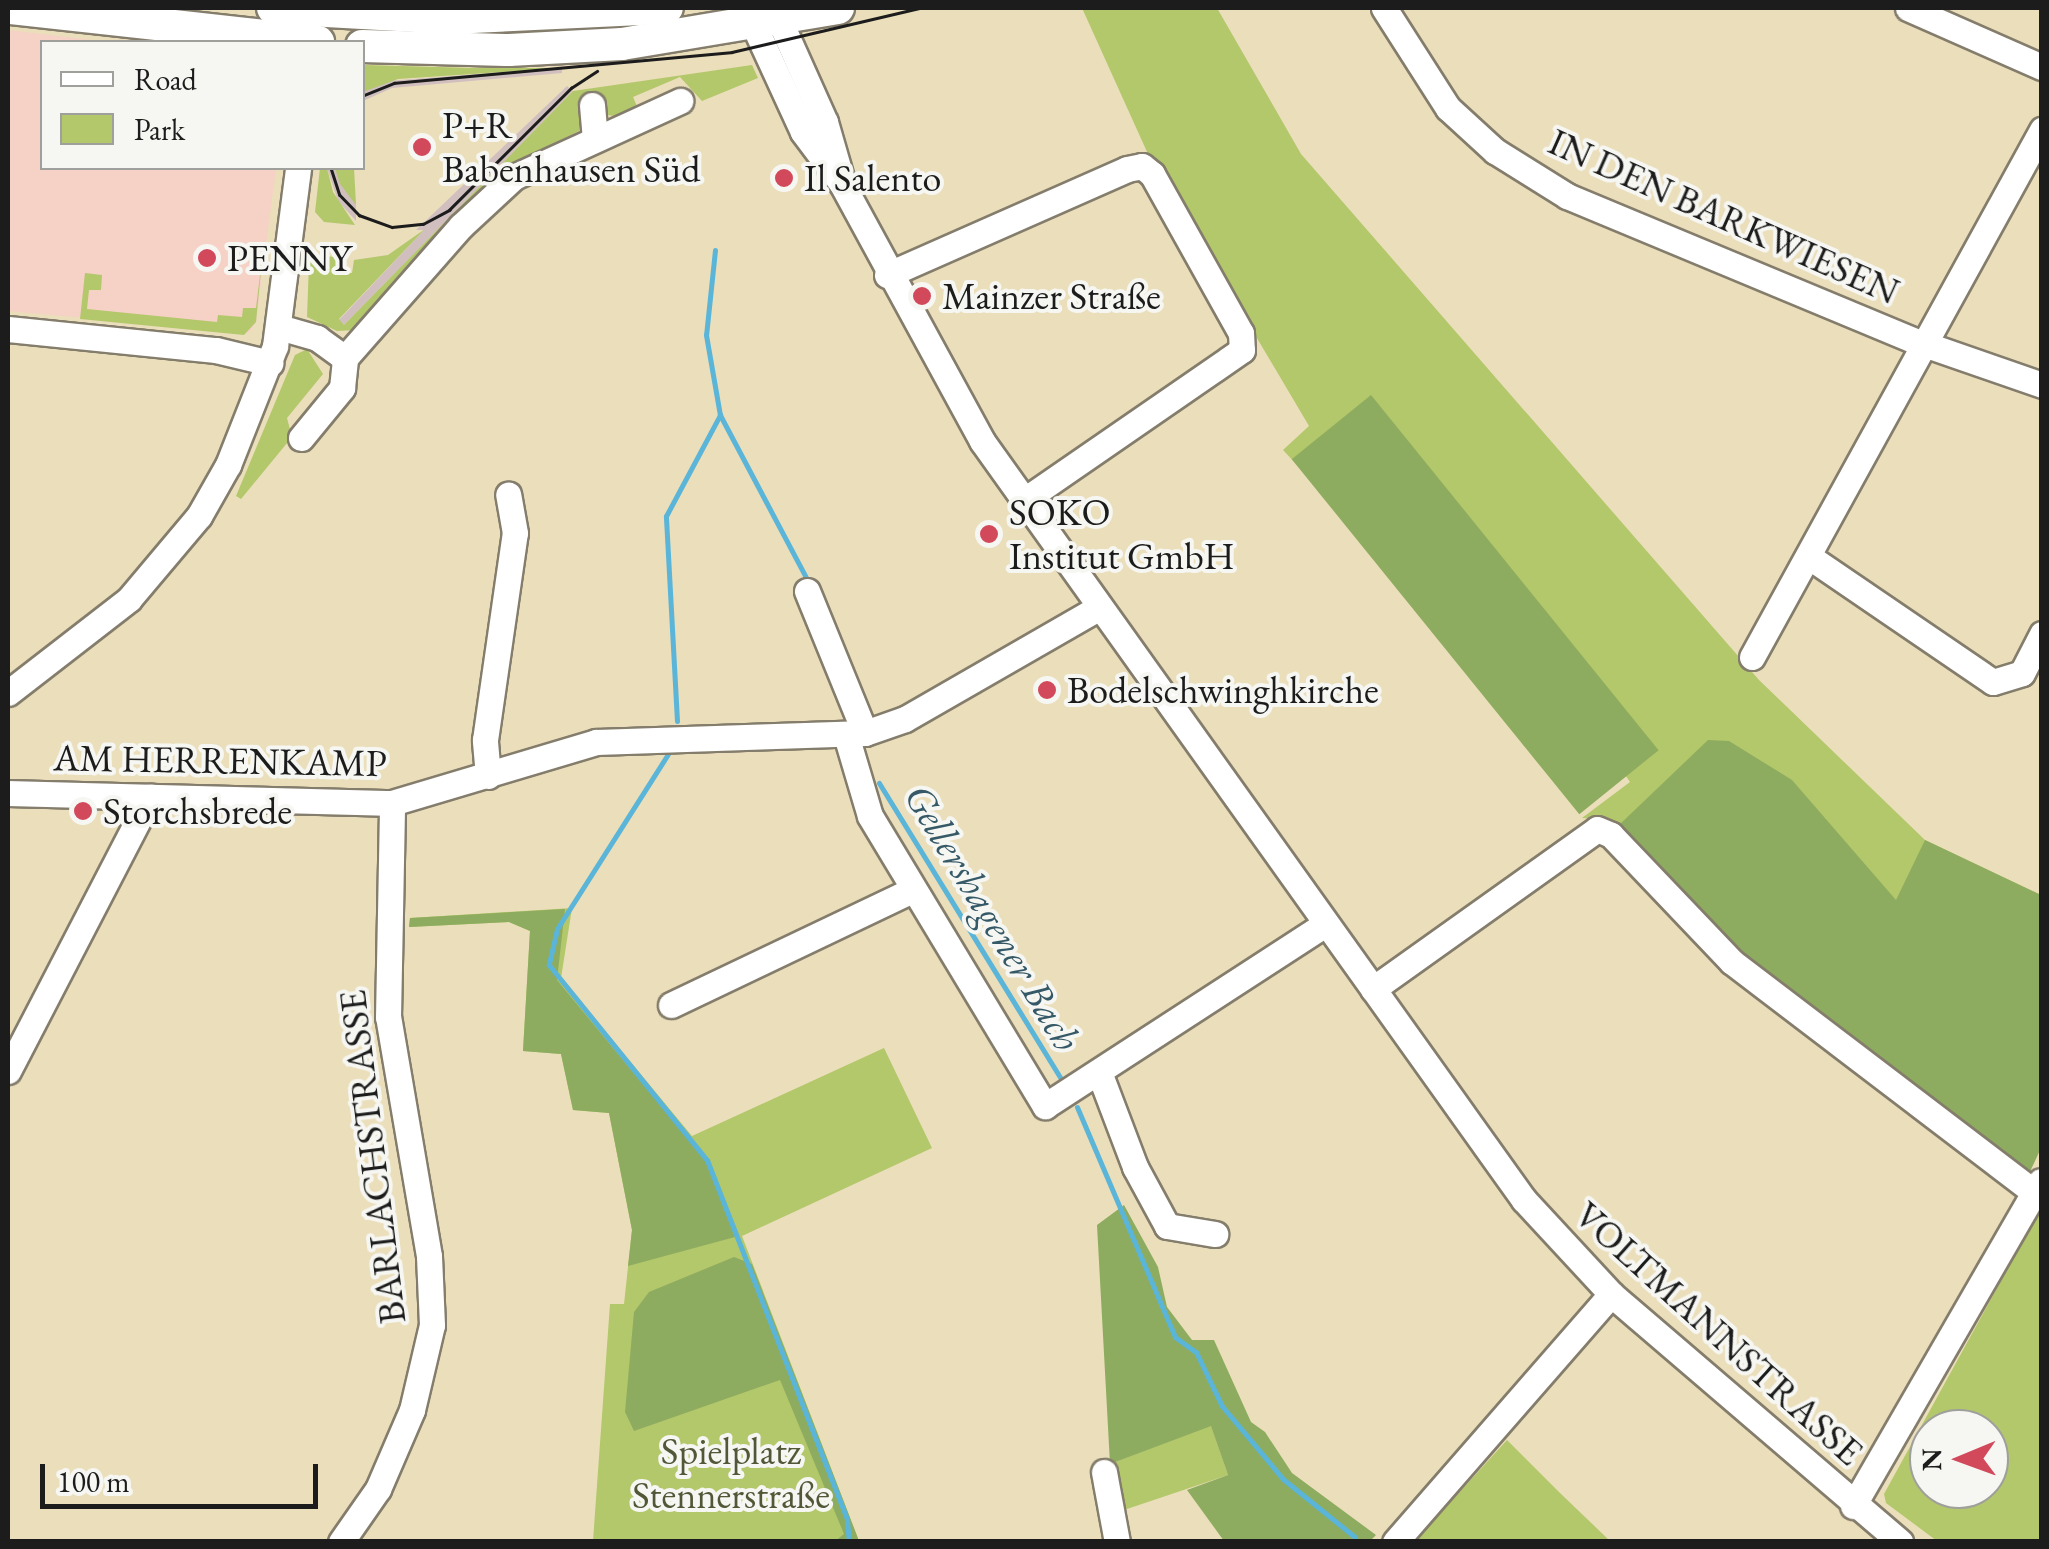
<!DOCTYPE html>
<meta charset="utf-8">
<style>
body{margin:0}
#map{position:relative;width:2049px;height:1549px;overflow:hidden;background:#ebdebb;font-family:"EB Garamond",serif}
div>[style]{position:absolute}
.built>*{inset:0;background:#f6d1c5}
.industrial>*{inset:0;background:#d1bfbf}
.green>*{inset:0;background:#b3c76b}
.forest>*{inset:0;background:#8eac5f;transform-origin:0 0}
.stream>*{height:5px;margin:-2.5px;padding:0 2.5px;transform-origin:2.5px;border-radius:2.5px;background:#5ab5d8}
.roads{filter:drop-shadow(2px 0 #847d6c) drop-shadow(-2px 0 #847d6c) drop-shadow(0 2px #847d6c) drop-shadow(0 -2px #847d6c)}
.minor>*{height:25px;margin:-12.5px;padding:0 12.5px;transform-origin:12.5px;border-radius:12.5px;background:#fff}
.major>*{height:32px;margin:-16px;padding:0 16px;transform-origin:16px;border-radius:16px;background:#fff}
.tram>*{height:2.5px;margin:-1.25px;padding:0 1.25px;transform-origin:1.25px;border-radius:1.25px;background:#1c1c1c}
.dots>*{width:28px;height:28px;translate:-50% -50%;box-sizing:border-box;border:5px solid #f6f6f2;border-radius:50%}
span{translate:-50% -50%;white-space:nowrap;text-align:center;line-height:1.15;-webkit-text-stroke:8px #f6f6f2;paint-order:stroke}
.poi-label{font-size:38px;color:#1c1c1c}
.left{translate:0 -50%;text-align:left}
.street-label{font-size:38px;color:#1c1c1c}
.park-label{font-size:38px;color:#515838}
.water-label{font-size:40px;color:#355967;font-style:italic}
.frame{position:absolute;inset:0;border:10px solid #1c1c1c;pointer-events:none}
.legend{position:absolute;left:40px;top:40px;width:325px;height:130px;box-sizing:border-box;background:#f6f6f2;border:2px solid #9f9f9c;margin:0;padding:12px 18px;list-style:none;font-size:30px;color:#1c1c1c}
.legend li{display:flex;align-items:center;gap:20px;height:50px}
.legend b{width:50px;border:2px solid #9f9f9c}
.north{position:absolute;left:1909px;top:1409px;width:100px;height:100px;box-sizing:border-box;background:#f6f6f2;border:2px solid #9f9f9c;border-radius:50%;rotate:269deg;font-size:28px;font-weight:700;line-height:40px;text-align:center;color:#1c1c1c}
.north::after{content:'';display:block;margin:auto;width:35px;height:45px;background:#d1495b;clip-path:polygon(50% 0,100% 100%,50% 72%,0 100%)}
.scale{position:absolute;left:40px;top:1464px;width:278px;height:45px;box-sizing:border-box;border:5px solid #1c1c1c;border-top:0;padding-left:12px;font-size:30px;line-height:35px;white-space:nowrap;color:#1c1c1c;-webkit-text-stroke:8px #f6f6f2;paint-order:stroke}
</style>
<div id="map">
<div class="built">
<i style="clip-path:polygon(8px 30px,108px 42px,42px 42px,42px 168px,276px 168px,256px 322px,249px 333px,8px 311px)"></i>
</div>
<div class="industrial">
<i style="clip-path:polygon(562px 68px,562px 73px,392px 88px,363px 101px,363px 92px,387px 81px)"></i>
<i style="clip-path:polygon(567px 86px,573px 91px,344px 325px,339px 320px,424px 230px,416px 230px)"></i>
<i style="clip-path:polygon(327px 168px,335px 168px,356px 205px,356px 221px,338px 201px)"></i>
</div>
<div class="green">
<i style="clip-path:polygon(1082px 8px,1217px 8px,1301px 154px,1759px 680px,1925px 840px,2041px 895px,2041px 1148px,1601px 819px,1582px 818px,1630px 782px,1371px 396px,1298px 466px,1283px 450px,1309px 426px,1148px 154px)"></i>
<i style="clip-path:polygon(365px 65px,474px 68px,562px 68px,398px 79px,363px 92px)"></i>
<i style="clip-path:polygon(752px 65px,758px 78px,702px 101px,680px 77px,633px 97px,639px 111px,622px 117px,607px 115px,597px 96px,582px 97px,585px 128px,513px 164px,356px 330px,337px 331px,307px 317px,309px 263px,321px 255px,340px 258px,339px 271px,352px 273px,354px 260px,388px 255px,425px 229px,339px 319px,344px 325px,573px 91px)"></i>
<i style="clip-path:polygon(320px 168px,327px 168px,333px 192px,355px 225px,324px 222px,315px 212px)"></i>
<i style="clip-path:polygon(335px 168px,354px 168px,356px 205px,340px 184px)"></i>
<i style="clip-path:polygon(262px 261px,256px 322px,244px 335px,80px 319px,85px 273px,102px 275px,101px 290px,89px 290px,87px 309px,217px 322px,218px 315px,242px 317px,243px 308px,256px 308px,261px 267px,248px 262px)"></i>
<i style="clip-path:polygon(307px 349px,323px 374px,287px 418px,292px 437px,241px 499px,236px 496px,295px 355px)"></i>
<i style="clip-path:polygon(572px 908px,561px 978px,692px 1136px,884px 1048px,932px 1148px,742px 1236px,859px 1541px,593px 1541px,610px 1304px,624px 1304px,632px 1230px,609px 1113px,573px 1110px,561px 1054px,523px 1051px,530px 931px,509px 922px,409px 927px,410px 918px)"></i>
<i style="clip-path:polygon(evenodd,2041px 1208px,2041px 1541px,1937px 1541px,1886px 1503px,1884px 1494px,2041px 1208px,1929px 1429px,1989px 1429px,1989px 1489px,1929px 1489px,1929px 1429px)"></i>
<i style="clip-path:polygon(1211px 1425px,1228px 1475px,1121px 1511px,1115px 1462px)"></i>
<i style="clip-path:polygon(1507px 1440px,1560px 1493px,1609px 1540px,1415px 1541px)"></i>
</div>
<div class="forest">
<i style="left:1371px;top:395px;width:457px;height:102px;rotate:51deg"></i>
<i style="clip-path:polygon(1708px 740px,1729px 741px,1792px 780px,1896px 900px,1925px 840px,2041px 895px,2041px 1148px,2028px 1176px,1733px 949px,1617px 827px)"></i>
<i style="clip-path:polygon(565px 909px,557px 980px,706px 1161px,735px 1237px,628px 1266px,632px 1230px,609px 1113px,573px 1110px,561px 1054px,523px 1051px,530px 931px,509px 922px,409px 927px,410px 918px)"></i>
<i style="clip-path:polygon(1124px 1205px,1158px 1267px,1167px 1307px,1192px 1340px,1214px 1340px,1251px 1422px,1265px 1432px,1292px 1473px,1376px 1535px,1370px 1541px,1224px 1541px,1187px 1490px,1228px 1475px,1211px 1426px,1110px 1464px,1097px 1225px)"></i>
<i style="clip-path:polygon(734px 1257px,752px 1264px,859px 1541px,835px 1541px,844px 1534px,780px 1380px,634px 1431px,625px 1412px,634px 1312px,649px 1292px)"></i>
</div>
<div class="stream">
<i style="left:715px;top:250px;width:85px;rotate:96deg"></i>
<i style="left:706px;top:335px;width:81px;rotate:80.1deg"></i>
<i style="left:720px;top:415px;width:190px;rotate:62.1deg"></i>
<i style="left:677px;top:721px;width:205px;rotate:-93.1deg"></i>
<i style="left:666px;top:516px;width:115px;rotate:-61.9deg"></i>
<i style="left:668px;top:754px;width:207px;rotate:122.4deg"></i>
<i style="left:557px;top:929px;width:37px;rotate:103deg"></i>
<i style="left:549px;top:965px;width:251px;rotate:51deg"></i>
<i style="left:707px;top:1160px;width:386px;rotate:68.7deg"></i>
<i style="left:847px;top:1520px;width:22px;rotate:85deg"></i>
<i style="left:879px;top:783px;width:347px;rotate:58.4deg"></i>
<i style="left:1077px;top:1107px;width:250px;rotate:66.9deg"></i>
<i style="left:1175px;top:1337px;width:26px;rotate:36deg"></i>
<i style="left:1196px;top:1352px;width:60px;rotate:64.3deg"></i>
<i style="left:1222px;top:1406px;width:95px;rotate:50.1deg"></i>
<i style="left:1283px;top:1479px;width:92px;rotate:38.9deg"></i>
</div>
<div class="roads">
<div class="minor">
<i style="left:746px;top:8px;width:136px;rotate:65.3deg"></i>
<i style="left:803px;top:132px;width:65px;rotate:53.1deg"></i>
<i style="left:842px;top:184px;width:293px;rotate:61.4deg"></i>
<i style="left:982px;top:441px;width:933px;rotate:54.47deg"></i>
<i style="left:1524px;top:1200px;width:128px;rotate:47.2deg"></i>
<i style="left:1611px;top:1294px;width:381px;rotate:40.6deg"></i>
<i style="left:774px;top:8px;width:125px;rotate:65.9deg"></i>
<i style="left:825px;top:122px;width:54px;rotate:73.9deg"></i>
<i style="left:1384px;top:8px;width:119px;rotate:57.4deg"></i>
<i style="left:1448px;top:108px;width:64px;rotate:42.5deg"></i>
<i style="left:1495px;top:151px;width:85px;rotate:32deg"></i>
<i style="left:1567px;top:196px;width:383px;rotate:22.6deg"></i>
<i style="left:1921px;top:343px;width:128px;rotate:19.1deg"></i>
<i style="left:1908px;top:8px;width:146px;rotate:23.8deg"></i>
<i style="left:592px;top:105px;width:32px;rotate:85deg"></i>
<i style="left:887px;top:275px;width:262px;rotate:-23.8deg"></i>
<i style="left:1127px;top:169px;width:15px;rotate:-11deg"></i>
<i style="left:1142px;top:166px;width:13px;rotate:39deg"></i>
<i style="left:1152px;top:174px;width:182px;rotate:60.8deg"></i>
<i style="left:1241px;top:333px;width:17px;rotate:87deg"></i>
<i style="left:1242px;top:350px;width:266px;rotate:145.4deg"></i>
<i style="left:279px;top:327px;width:40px;rotate:16deg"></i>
<i style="left:317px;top:338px;width:34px;rotate:36deg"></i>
<i style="left:345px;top:358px;width:176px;rotate:-48.7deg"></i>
<i style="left:461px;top:226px;width:72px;rotate:-42.8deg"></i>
<i style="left:514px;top:177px;width:183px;rotate:-24.6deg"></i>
<i style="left:8px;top:329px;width:209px;rotate:5.8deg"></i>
<i style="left:216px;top:350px;width:56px;rotate:13.5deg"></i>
<i style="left:301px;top:438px;width:65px;rotate:-50.6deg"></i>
<i style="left:342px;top:388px;width:30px;rotate:-84deg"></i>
<i style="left:1811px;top:558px;width:220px;rotate:34.3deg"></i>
<i style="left:1993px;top:682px;width:30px;rotate:-17deg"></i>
<i style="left:2022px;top:673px;width:44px;rotate:-62.9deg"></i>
<i style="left:807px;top:591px;width:153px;rotate:67.8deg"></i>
<i style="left:1752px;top:657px;width:602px;rotate:-61.18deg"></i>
<i style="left:8px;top:693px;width:153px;rotate:-37.8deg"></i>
<i style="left:129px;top:599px;width:109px;rotate:-49.9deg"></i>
<i style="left:199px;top:516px;width:59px;rotate:-60.4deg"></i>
<i style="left:228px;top:465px;width:128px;rotate:-68.4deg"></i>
<i style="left:275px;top:346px;width:179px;rotate:-82.6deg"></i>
<i style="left:846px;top:735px;width:84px;rotate:73.5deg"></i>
<i style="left:870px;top:816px;width:339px;rotate:58.9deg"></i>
<i style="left:1045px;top:1106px;width:334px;rotate:-33deg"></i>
<i style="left:488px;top:776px;width:36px;rotate:-95deg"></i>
<i style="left:485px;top:740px;width:209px;rotate:-81.8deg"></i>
<i style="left:515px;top:533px;width:39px;rotate:-100deg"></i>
<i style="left:8px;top:793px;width:384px;rotate:1.5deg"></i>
<i style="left:392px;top:803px;width:213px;rotate:-16.6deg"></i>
<i style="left:596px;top:742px;width:269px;rotate:-1.9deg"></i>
<i style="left:865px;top:733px;width:42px;rotate:-19.3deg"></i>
<i style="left:905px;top:719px;width:223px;rotate:-29.9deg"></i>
<i style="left:1373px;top:989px;width:275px;rotate:-35.5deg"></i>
<i style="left:1597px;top:829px;width:15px;rotate:23deg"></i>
<i style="left:1611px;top:835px;width:175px;rotate:46.4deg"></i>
<i style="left:1732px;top:962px;width:381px;rotate:37.3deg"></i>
<i style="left:671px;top:1005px;width:267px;rotate:-25.5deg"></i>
<i style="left:8px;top:1071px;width:309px;rotate:-62.6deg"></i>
<i style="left:1099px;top:1072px;width:102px;rotate:69.2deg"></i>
<i style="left:1135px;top:1167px;width:67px;rotate:61.5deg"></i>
<i style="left:1167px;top:1226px;width:49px;rotate:9.5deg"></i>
<i style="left:1104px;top:1472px;width:71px;rotate:79.5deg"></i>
<i style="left:1853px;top:1506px;width:375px;rotate:-60deg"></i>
<i style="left:341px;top:1542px;width:65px;rotate:-55.1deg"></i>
<i style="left:378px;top:1489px;width:86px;rotate:-66.7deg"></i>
<i style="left:412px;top:1410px;width:87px;rotate:-76.8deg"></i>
<i style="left:432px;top:1325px;width:69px;rotate:-92.5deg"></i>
<i style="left:429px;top:1256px;width:242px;rotate:-99.7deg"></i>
<i style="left:388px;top:1017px;width:214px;rotate:-88.9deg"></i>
<i style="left:1395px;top:1542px;width:329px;rotate:-48.9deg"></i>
</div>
<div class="major">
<i style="left:11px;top:8px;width:309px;rotate:6.3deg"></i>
<i style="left:273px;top:8px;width:179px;rotate:3.2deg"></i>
<i style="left:452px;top:18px;width:215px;rotate:-2.7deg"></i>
<i style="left:362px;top:46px;width:147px;rotate:1.6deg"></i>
<i style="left:509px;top:50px;width:113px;rotate:-3deg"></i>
<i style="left:622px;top:44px;width:219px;rotate:-9.5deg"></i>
</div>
</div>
<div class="tram">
<i style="left:362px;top:96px;width:35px;rotate:-22deg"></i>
<i style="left:394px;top:83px;width:339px;rotate:-5.2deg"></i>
<i style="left:732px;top:52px;width:193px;rotate:-13.2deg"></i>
<i style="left:331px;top:168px;width:28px;rotate:72deg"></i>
<i style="left:340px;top:195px;width:28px;rotate:46deg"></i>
<i style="left:359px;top:215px;width:35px;rotate:20deg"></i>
<i style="left:392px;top:227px;width:31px;rotate:-6deg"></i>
<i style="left:423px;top:224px;width:30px;rotate:-28deg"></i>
<i style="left:449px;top:210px;width:173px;rotate:-45deg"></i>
<i style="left:571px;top:88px;width:31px;rotate:-33deg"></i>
</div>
<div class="dots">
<i style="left:422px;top:147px;background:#d1495b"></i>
<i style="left:784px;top:178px;background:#d1495b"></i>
<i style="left:207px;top:258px;background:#d1495b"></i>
<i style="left:922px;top:296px;background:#d1495b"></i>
<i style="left:989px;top:534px;background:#d1495b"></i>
<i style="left:1047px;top:690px;background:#d1495b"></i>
<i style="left:83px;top:811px;background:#d1495b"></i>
</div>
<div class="poi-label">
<span class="left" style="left:442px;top:147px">P+R<br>Babenhausen Süd</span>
<span class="left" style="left:804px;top:178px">Il Salento</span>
<span class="left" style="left:227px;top:258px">PENNY</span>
<span class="left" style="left:942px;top:296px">Mainzer Straße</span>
<span class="left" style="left:1009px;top:534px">SOKO<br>Institut GmbH</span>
<span class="left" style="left:1067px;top:690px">Bodelschwinghkirche</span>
<span class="left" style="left:103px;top:811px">Storchsbrede</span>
</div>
<div class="street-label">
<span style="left:1724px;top:216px;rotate:24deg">IN DEN BARKWIESEN</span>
<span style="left:220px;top:760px;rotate:1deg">AM HERRENKAMP</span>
<span style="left:372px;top:1157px;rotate:-97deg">BARLACHSTRASSE</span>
<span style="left:1719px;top:1333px;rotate:42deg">VOLTMANNSTRASSE</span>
</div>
<div class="park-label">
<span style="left:731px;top:1473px">Spielplatz<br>Stennerstraße</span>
</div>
<div class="water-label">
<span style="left:993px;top:917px;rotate:59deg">Gellershagener Bach</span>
</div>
<div class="frame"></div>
<ul class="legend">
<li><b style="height:12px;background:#fff"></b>Road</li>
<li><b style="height:28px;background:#b3c76b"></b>Park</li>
</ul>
<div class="north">N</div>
<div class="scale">100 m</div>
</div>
